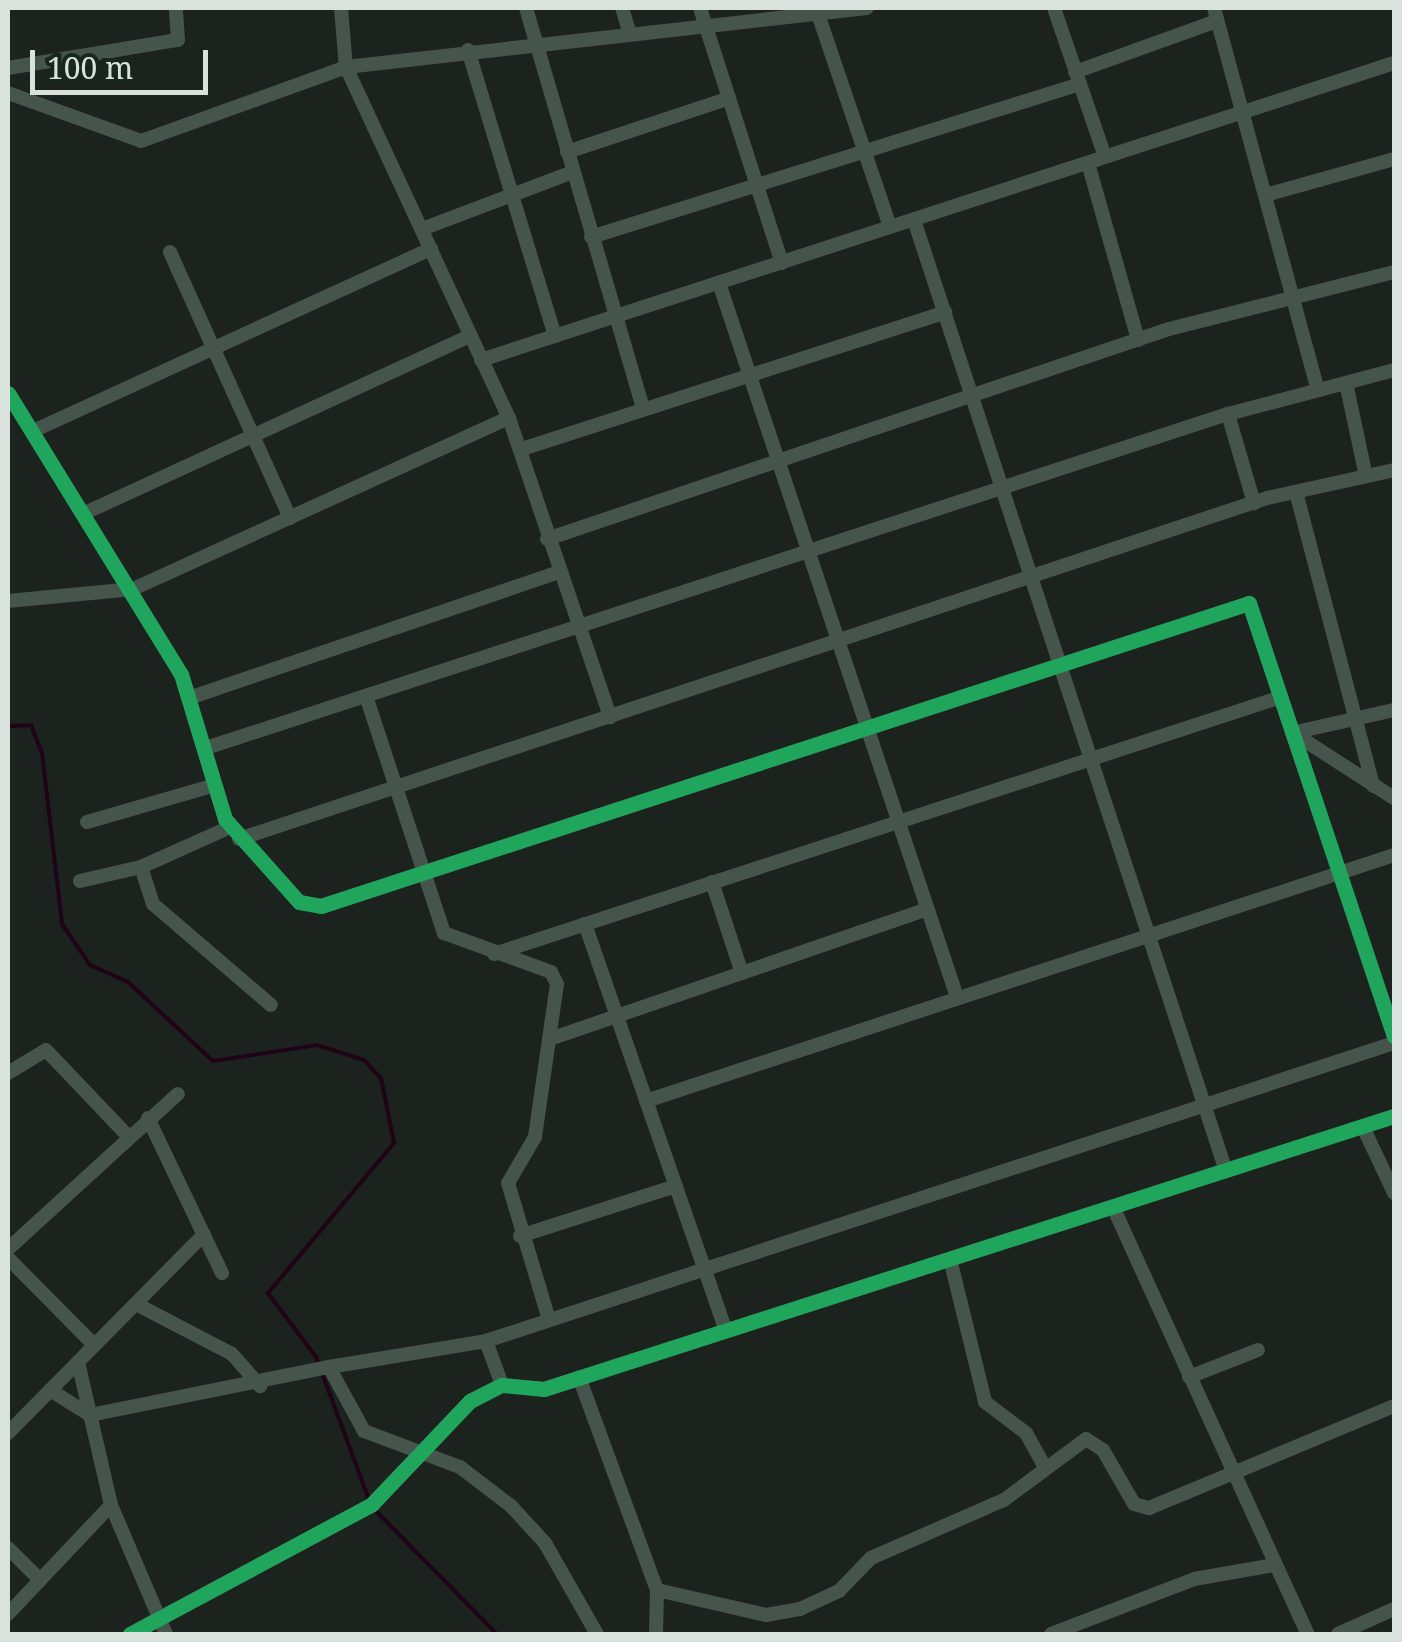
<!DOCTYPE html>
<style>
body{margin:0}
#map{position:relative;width:1402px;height:1642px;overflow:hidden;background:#1c221e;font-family:"Noto Serif",serif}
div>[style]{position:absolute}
.stream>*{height:4px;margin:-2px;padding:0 2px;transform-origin:2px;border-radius:2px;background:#1f0316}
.minor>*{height:14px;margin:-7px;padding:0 7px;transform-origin:7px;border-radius:7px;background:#46554c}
.cycleway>*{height:15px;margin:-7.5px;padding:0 7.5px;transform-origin:7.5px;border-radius:7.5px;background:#20a55d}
span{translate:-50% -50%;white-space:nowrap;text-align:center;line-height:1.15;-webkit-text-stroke:10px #18261d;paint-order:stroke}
.frame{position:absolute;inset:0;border:10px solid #d9e2dc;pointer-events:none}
.scale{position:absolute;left:30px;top:50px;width:178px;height:45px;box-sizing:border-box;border:5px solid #d9e2dc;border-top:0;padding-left:12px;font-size:30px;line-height:35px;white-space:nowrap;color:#d9e2dc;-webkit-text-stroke:8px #18261d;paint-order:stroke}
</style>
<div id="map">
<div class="stream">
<i style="left:8px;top:726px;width:23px;rotate:-2deg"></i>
<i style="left:31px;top:725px;width:30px;rotate:69deg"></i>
<i style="left:42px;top:753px;width:172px;rotate:83.3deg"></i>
<i style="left:62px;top:924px;width:50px;rotate:55.7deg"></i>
<i style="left:90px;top:965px;width:42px;rotate:24.1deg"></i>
<i style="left:128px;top:982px;width:116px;rotate:42.9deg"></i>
<i style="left:213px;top:1061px;width:105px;rotate:-8.7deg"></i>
<i style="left:317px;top:1045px;width:49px;rotate:17.7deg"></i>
<i style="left:364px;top:1060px;width:25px;rotate:47deg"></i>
<i style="left:381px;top:1078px;width:66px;rotate:78.7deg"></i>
<i style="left:394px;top:1143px;width:196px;rotate:130deg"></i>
<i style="left:268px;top:1293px;width:80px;rotate:53.1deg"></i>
<i style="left:316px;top:1357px;width:155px;rotate:69.6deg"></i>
<i style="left:375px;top:1510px;width:174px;rotate:45.5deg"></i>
</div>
<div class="minor">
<i style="left:341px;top:8px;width:59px;rotate:85.2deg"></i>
<i style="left:346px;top:67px;width:387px;rotate:65.1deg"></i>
<i style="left:509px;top:418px;width:316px;rotate:71.3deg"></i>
<i style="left:526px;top:8px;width:417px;rotate:73.7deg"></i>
<i style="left:622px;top:8px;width:24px;rotate:73deg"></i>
<i style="left:700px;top:8px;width:268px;rotate:72.2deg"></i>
<i style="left:816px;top:8px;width:231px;rotate:71.3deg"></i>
<i style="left:1054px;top:8px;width:157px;rotate:71.1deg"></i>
<i style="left:1214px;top:8px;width:396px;rotate:74.8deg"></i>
<i style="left:468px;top:50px;width:299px;rotate:73.1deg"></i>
<i style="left:8px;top:68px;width:172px;rotate:-9.4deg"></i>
<i style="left:178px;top:40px;width:32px;rotate:-94deg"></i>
<i style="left:1075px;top:72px;width:151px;rotate:-19.8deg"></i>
<i style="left:8px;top:93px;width:141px;rotate:19.8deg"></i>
<i style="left:141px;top:141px;width:218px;rotate:-19.8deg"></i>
<i style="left:346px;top:67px;width:524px;rotate:-6.46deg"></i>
<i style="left:567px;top:152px;width:171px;rotate:-18.4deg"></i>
<i style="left:1088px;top:163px;width:184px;rotate:74.2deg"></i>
<i style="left:1269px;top:194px;width:130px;rotate:-15.6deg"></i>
<i style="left:914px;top:220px;width:1001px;rotate:71.84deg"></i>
<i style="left:422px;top:229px;width:161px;rotate:-20.7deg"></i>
<i style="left:591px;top:237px;width:512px;rotate:-17.37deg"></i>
<i style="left:170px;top:252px;width:292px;rotate:65.7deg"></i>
<i style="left:719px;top:283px;width:749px;rotate:71.57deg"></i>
<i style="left:481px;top:360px;width:960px;rotate:-18.02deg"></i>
<i style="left:1346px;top:383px;width:95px;rotate:77.9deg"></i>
<i style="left:8px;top:393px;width:330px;rotate:58.4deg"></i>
<i style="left:181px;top:674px;width:152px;rotate:73.1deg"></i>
<i style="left:225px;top:819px;width:111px;rotate:48.3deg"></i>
<i style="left:299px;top:902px;width:22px;rotate:10deg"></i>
<i style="left:321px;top:906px;width:976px;rotate:-18.08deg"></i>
<i style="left:1249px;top:603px;width:457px;rotate:71.5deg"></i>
<i style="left:1228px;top:414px;width:93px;rotate:73.7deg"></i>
<i style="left:33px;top:431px;width:438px;rotate:-24.6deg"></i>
<i style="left:522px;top:449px;width:445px;rotate:-17.9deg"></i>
<i style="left:1296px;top:492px;width:304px;rotate:75.3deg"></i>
<i style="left:87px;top:512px;width:422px;rotate:-24.7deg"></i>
<i style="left:547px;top:539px;width:656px;rotate:-18.66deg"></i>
<i style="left:1169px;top:329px;width:232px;rotate:-14.2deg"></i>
<i style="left:8px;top:601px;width:126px;rotate:-5.5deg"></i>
<i style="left:133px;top:589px;width:413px;rotate:-24.5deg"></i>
<i style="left:366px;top:696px;width:250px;rotate:71.8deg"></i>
<i style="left:444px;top:933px;width:114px;rotate:20deg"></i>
<i style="left:551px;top:972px;width:13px;rotate:63deg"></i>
<i style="left:557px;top:984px;width:155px;rotate:98.2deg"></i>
<i style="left:535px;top:1137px;width:53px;rotate:120.4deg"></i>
<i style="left:508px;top:1183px;width:143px;rotate:73.3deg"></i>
<i style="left:192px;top:697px;width:385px;rotate:-18.8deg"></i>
<i style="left:1292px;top:733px;width:105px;rotate:-12.7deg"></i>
<i style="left:1293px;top:733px;width:120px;rotate:32.8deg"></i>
<i style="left:209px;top:747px;width:1072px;rotate:-18.1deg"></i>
<i style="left:1228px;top:414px;width:172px;rotate:-14.8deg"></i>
<i style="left:87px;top:822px;width:130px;rotate:-16.1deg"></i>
<i style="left:239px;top:839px;width:1083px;rotate:-18.35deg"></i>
<i style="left:1267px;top:498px;width:130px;rotate:-12.4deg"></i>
<i style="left:141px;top:867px;width:39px;rotate:72deg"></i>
<i style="left:153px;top:904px;width:155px;rotate:40.6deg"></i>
<i style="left:80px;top:881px;width:63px;rotate:-12.9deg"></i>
<i style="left:141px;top:867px;width:98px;rotate:-24.2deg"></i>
<i style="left:712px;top:882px;width:96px;rotate:71.8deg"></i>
<i style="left:585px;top:924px;width:431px;rotate:70.9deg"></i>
<i style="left:494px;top:954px;width:828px;rotate:-18.08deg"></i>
<i style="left:550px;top:1039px;width:399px;rotate:-19deg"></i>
<i style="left:8px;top:1073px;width:44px;rotate:-31.2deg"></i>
<i style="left:46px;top:1050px;width:117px;rotate:46.4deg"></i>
<i style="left:646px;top:1101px;width:787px;rotate:-18.2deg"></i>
<i style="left:148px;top:1118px;width:172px;rotate:64.5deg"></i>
<i style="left:1363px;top:1127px;width:73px;rotate:64.8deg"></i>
<i style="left:1113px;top:1207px;width:469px;rotate:65.5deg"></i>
<i style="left:520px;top:1236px;width:164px;rotate:-17.8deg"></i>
<i style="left:8px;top:1249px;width:230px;rotate:-42.4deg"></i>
<i style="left:8px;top:1258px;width:121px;rotate:45.3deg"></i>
<i style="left:950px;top:1259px;width:147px;rotate:76.2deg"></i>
<i style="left:985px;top:1402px;width:51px;rotate:37.1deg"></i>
<i style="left:1026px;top:1433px;width:39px;rotate:61deg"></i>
<i style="left:136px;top:1304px;width:108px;rotate:27.5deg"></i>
<i style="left:232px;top:1354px;width:43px;rotate:48.8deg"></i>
<i style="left:486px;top:1341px;width:47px;rotate:70deg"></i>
<i style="left:78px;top:1362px;width:147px;rotate:77deg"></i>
<i style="left:111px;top:1505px;width:140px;rotate:66.9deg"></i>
<i style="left:329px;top:1367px;width:159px;rotate:-9.4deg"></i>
<i style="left:486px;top:1341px;width:956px;rotate:-18.17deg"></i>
<i style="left:579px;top:1377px;width:227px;rotate:69.9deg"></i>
<i style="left:657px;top:1590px;width:44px;rotate:91.3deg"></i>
<i style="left:1189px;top:1377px;width:74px;rotate:-21.4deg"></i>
<i style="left:50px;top:1390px;width:47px;rotate:32deg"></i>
<i style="left:90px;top:1415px;width:244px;rotate:-11.4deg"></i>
<i style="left:329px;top:1367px;width:73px;rotate:61.3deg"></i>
<i style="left:364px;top:1431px;width:103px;rotate:20.6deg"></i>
<i style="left:460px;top:1467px;width:64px;rotate:37.4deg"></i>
<i style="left:511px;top:1506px;width:50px;rotate:47.4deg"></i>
<i style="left:545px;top:1543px;width:105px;rotate:60.3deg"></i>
<i style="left:8px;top:1433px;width:279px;rotate:-45.4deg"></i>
<i style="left:8px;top:1548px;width:45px;rotate:45deg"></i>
<i style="left:657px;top:1590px;width:112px;rotate:12.9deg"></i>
<i style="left:766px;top:1615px;width:35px;rotate:-10deg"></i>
<i style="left:800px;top:1609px;width:43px;rotate:-24.8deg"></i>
<i style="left:839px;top:1591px;width:46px;rotate:-45.9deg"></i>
<i style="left:871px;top:1558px;width:145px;rotate:-23.6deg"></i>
<i style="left:1004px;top:1500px;width:102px;rotate:-36.6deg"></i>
<i style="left:1086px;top:1439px;width:20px;rotate:33deg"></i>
<i style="left:1103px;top:1450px;width:62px;rotate:60.1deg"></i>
<i style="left:1134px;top:1504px;width:16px;rotate:15deg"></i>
<i style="left:1149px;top:1508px;width:265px;rotate:-22.6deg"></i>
<i style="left:8px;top:1614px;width:150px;rotate:-46.6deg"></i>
<i style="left:130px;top:1634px;width:275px;rotate:-28.2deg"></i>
<i style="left:372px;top:1504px;width:142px;rotate:-46.4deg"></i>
<i style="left:470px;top:1401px;width:36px;rotate:-27deg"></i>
<i style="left:502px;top:1385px;width:42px;rotate:5.4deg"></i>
<i style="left:544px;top:1389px;width:893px;rotate:-17.81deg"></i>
<i style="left:1051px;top:1634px;width:153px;rotate:-21deg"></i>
<i style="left:1194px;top:1579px;width:81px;rotate:-9.9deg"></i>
<i style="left:1338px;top:1634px;width:61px;rotate:-24.1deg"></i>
</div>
<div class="cycleway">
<i style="left:8px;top:393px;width:330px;rotate:58.4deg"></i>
<i style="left:181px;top:674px;width:152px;rotate:73.1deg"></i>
<i style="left:225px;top:819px;width:111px;rotate:48.3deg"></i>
<i style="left:299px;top:902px;width:22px;rotate:10deg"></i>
<i style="left:321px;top:906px;width:976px;rotate:-18.08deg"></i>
<i style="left:1249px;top:603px;width:457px;rotate:71.5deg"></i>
<i style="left:130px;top:1634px;width:275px;rotate:-28.2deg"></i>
<i style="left:372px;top:1504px;width:142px;rotate:-46.4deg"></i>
<i style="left:470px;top:1401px;width:36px;rotate:-27deg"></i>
<i style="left:502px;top:1385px;width:42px;rotate:5.4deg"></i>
<i style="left:544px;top:1389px;width:893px;rotate:-17.81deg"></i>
</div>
<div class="frame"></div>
<div class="scale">100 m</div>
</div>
